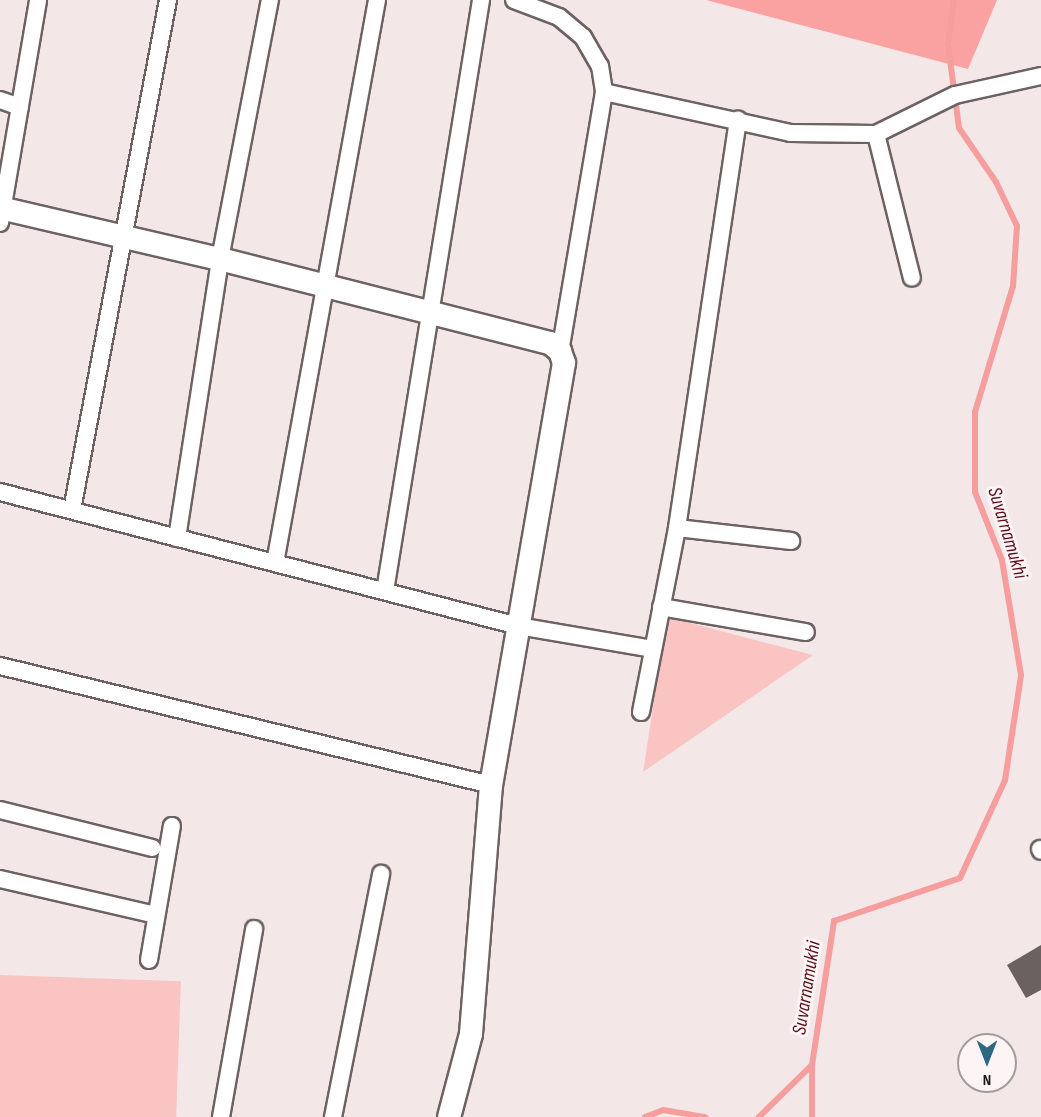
<!DOCTYPE html>
<style>
body{margin:0}
#map{position:relative;width:1041px;height:1117px;overflow:hidden;background:#f4e7e7;font-family:"Sofia Sans Condensed",sans-serif}
div>[style]{position:absolute}
.green>*{inset:0;background:#fac4c3;transform-origin:0 0}
.forest>*{inset:0;background:#faa1a2}
.stream>*{height:6px;margin:-3px;padding:0 3px;transform-origin:3px;border-radius:3px;background:#f69d9e}
.building>*{inset:0;background:#6c6161}
.roads{filter:drop-shadow(2px 0 #6d6262) drop-shadow(-2px 0 #6d6262) drop-shadow(0 2px #6d6262) drop-shadow(0 -2px #6d6262)}
.street>*{height:16px;margin:-8px;padding:0 8px;transform-origin:8px;border-radius:8px;background:#fff}
.secondary>*{height:22px;margin:-11px;padding:0 11px;transform-origin:11px;border-radius:11px;background:#fff}
span{translate:-50% -50%;white-space:nowrap;text-align:center;line-height:1.15;-webkit-text-stroke:6px #fdf5f5;paint-order:stroke}
.water-label{font-size:20px;color:#5c0e1a;font-style:italic}
.north{position:absolute;left:957px;top:1033px;width:60px;height:60px;box-sizing:border-box;background:#fdf5f5;border:2px solid #a39c9c;border-radius:50%;rotate:180deg;font-size:16px;font-weight:700;line-height:24px;text-align:center;color:#1b1717}
.north::after{content:'';display:block;margin:auto;width:21px;height:27px;background:#2d6880;clip-path:polygon(50% 0,100% 100%,50% 72%,0 100%)}
</style>
<div id="map">
<div class="green">
<i style="clip-path:polygon(667px 617px,813px 655px,643px 772px)"></i>
<i style="left:0;top:975px;width:181px;height:142px;rotate:2deg"></i>
</div>
<div class="forest">
<i style="clip-path:polygon(706px 0,997px 0,968px 69px)"></i>
</div>
<div class="stream">
<i style="left:645px;top:1117px;width:19px;rotate:-21deg"></i>
<i style="left:663px;top:1110px;width:43px;rotate:9.5deg"></i>
<i style="left:759px;top:1117px;width:74px;rotate:-44.5deg"></i>
<i style="left:812px;top:1065px;width:146px;rotate:-81.3deg"></i>
<i style="left:834px;top:921px;width:133px;rotate:-18.8deg"></i>
<i style="left:960px;top:878px;width:108px;rotate:-65.3deg"></i>
<i style="left:1005px;top:780px;width:106px;rotate:-81.3deg"></i>
<i style="left:1021px;top:675px;width:117px;rotate:-99.4deg"></i>
<i style="left:1002px;top:560px;width:73px;rotate:-111.7deg"></i>
<i style="left:975px;top:492px;width:80px;rotate:-90deg"></i>
<i style="left:975px;top:412px;width:132px;rotate:-73.2deg"></i>
<i style="left:1013px;top:286px;width:60px;rotate:-86.2deg"></i>
<i style="left:1017px;top:226px;width:49px;rotate:-115.5deg"></i>
<i style="left:996px;top:182px;width:65px;rotate:-124.4deg"></i>
<i style="left:959px;top:128px;width:85px;rotate:-97.5deg"></i>
<i style="left:948px;top:44px;width:44px;rotate:-82.2deg"></i>
<i style="left:812px;top:1117px;width:52px;rotate:-90deg"></i>
</div>
<div class="building">
<i style="clip-path:polygon(1041px 945px,1041px 990px,1026px 998px,1007px 965px)"></i>
</div>
<div class="roads">
<div class="street">
<i style="left:514px;top:0;width:48px;rotate:20.7deg"></i>
<i style="left:559px;top:17px;width:31px;rotate:40deg"></i>
<i style="left:583px;top:37px;width:34px;rotate:60deg"></i>
<i style="left:600px;top:66px;width:26px;rotate:81deg"></i>
<i style="left:604px;top:92px;width:263px;rotate:99.6deg"></i>
<i style="left:604px;top:92px;width:190px;rotate:12.4deg"></i>
<i style="left:790px;top:133px;width:86px;rotate:0.7deg"></i>
<i style="left:876px;top:134px;width:88px;rotate:-26.3deg"></i>
<i style="left:955px;top:95px;width:88px;rotate:-12.5deg"></i>
<i style="left:0;top:100px;width:21px;rotate:19deg"></i>
<i style="left:876px;top:134px;width:148px;rotate:76deg"></i>
<i style="left:0;top:223px;width:226px;rotate:-80.3deg"></i>
<i style="left:0;top:492px;width:535px;rotate:14.5deg"></i>
<i style="left:518px;top:626px;width:137px;rotate:9.7deg"></i>
<i style="left:72px;top:510px;width:519px;rotate:-79.34deg"></i>
<i style="left:677px;top:528px;width:115px;rotate:6.5deg"></i>
<i style="left:177px;top:538px;width:282px;rotate:-81.2deg"></i>
<i style="left:220px;top:259px;width:264px;rotate:-79.1deg"></i>
<i style="left:275px;top:563px;width:572px;rotate:-79.73deg"></i>
<i style="left:385px;top:591px;width:599px;rotate:-80.77deg"></i>
<i style="left:661px;top:607px;width:147px;rotate:9.8deg"></i>
<i style="left:0;top:666px;width:505px;rotate:13.62deg"></i>
<i style="left:641px;top:712px;width:187px;rotate:-78.9deg"></i>
<i style="left:677px;top:528px;width:413px;rotate:-81.5deg"></i>
<i style="left:0;top:810px;width:157px;rotate:14deg"></i>
<i style="left:1040px;top:849px;width:2px;rotate:63deg"></i>
<i style="left:0;top:879px;width:160px;rotate:13deg"></i>
<i style="left:149px;top:960px;width:136px;rotate:-80.3deg"></i>
<i style="left:221px;top:1117px;width:191px;rotate:-80deg"></i>
<i style="left:333px;top:1117px;width:248px;rotate:-78.8deg"></i>
</div>
<div class="secondary">
<i style="left:0;top:208px;width:226px;rotate:13.1deg"></i>
<i style="left:220px;top:259px;width:341px;rotate:14.3deg"></i>
<i style="left:550px;top:343px;width:13px;rotate:39deg"></i>
<i style="left:560px;top:351px;width:13px;rotate:72deg"></i>
<i style="left:564px;top:363px;width:428px;rotate:99.8deg"></i>
<i style="left:491px;top:785px;width:250px;rotate:94.6deg"></i>
<i style="left:471px;top:1034px;width:86px;rotate:104.8deg"></i>
</div>
</div>
<div class="water-label">
<span style="left:1007px;top:533px;rotate:73deg">Suvarnamukhi</span>
<span style="left:807px;top:988px;rotate:-81deg">Suvarnamukhi</span>
</div>
<div class="north">N</div>
</div>
